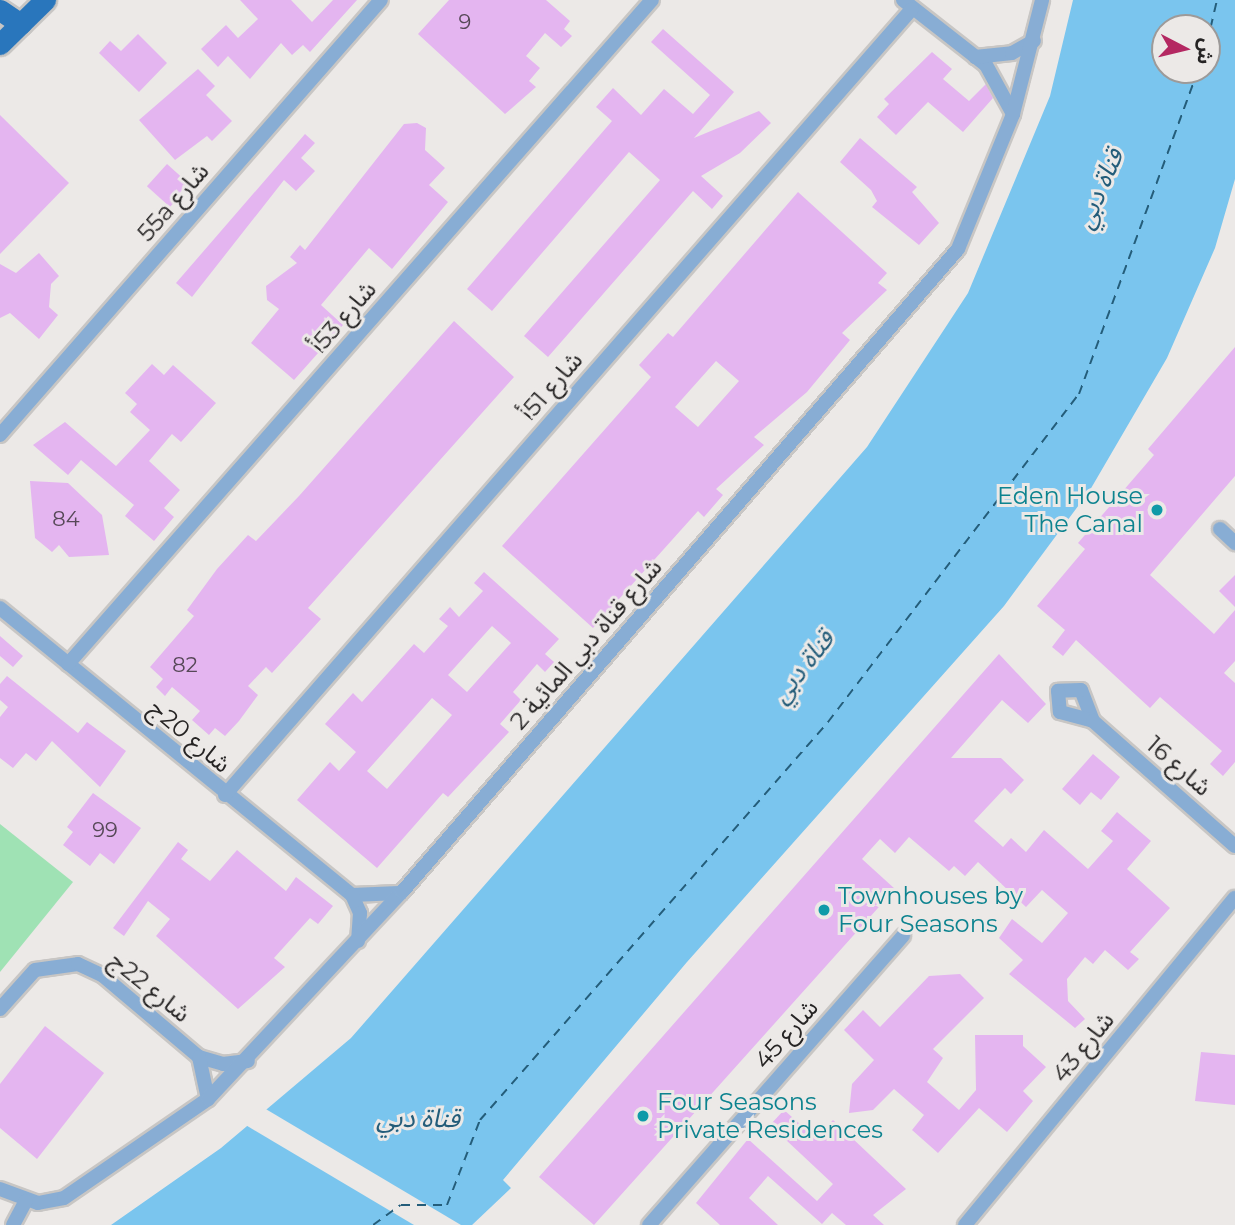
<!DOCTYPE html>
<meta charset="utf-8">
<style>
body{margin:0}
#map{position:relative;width:1235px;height:1225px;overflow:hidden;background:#ece9e7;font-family:Montserrat,"Noto Sans Arabic",sans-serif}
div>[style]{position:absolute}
.green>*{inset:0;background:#9fe2b4}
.water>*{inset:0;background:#7ac5ee}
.pier>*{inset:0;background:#ece9e7}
.ferry>*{height:2px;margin-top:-1px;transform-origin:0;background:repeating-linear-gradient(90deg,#245d7a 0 9px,transparent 0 16px)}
.building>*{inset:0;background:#e4b5f0;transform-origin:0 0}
.roads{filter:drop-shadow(2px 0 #c8c6c4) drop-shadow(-2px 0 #c8c6c4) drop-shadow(0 2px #c8c6c4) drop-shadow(0 -2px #c8c6c4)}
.minor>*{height:14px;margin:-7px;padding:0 7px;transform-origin:7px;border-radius:7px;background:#88add4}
.primary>*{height:21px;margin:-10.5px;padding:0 10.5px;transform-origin:10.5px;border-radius:10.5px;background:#2976bc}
.dots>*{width:19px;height:19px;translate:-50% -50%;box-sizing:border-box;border:4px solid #ece9e7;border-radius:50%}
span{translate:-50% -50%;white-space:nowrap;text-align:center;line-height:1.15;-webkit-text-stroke:6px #ece9e7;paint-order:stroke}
.number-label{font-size:21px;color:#564857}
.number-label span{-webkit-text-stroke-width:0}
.street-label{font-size:24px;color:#262424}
.culture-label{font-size:24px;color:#0d838f}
.right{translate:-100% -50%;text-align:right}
.left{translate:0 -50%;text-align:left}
.water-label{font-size:26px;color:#245d7a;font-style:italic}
.north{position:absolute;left:1151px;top:14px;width:70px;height:70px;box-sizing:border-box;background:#ece9e7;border:2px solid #9d9a99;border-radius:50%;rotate:97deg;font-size:19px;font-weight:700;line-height:28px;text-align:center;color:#262424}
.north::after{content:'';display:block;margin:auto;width:24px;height:32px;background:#b42862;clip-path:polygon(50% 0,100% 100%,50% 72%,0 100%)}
</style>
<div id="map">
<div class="green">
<i style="clip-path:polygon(0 824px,73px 882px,0 972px)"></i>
</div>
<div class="water">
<i style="clip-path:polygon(evenodd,1073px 0,1235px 0,1235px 179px,1215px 248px,1167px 358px,1090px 490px,1004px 606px,687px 962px,503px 1180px,511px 1188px,472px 1225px,111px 1225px,221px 1148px,351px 1038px,867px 447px,968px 293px,1050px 96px,1073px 0,1165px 28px,1207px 28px,1207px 70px,1165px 70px,1165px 28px)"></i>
</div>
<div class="pier">
<i style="clip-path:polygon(264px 1108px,461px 1225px,414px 1225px,244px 1124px)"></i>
</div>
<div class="ferry">
<i style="left:1207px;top:43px;width:44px;rotate:-76.9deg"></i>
<i style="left:373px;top:1225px;width:34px;rotate:-36deg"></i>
<i style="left:401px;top:1205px;width:46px"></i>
<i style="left:447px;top:1205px;width:91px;rotate:-68.8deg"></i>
<i style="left:480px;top:1120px;width:529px;rotate:-48.83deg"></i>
<i style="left:828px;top:722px;width:413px;rotate:-52.6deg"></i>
<i style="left:1079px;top:394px;width:345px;rotate:-69.8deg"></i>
</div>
<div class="building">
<i style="clip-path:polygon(240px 0,291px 0,312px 22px,333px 0,357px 0,310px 52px,303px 45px,292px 55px,281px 43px,250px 79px,228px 56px,218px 67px,201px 49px,226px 25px,238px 38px,258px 19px)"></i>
<i style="clip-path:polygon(449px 0,546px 0,570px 21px,564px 29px,572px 36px,561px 47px,545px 33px,526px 56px,540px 68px,529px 81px,536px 87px,505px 114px,418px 34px)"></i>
<i style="clip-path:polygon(663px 29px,734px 92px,694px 138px,759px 111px,771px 123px,740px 153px,701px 176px,723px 196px,712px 209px,693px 191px,548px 357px,524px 336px,660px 180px,629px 152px,492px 311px,467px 289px,612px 121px,596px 107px,613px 88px,641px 115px,664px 89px,693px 114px,710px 95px,651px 42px)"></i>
<i style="clip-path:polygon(138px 34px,167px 63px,139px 92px,99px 53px,110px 41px,121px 51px)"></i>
<i style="clip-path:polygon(932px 52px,952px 69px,943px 79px,969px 101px,986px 84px,993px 98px,963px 132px,928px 102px,896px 135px,877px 117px,889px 104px,884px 99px)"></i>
<i style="clip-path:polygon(198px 69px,215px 86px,206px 95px,232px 121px,212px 141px,207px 136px,175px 160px,139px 120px)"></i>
<i style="clip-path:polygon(0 115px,69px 183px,0 254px)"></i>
<i style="clip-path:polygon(417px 123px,426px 128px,425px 150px,445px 168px,429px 185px,448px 202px,392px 269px,369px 248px,321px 305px,343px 325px,294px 380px,251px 343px,279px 309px,267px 300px,266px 286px,297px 263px,290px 257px,300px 245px,305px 250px,404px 124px)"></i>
<i style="clip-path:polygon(305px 134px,315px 143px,301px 158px,315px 171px,296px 191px,284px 180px,192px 297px,176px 283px)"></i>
<i style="clip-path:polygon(860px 138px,917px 187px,912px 192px,939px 223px,919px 245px,872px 207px,877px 201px,871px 190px,840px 162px)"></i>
<i style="left:167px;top:164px;width:31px;height:30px;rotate:42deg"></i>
<i style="clip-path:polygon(evenodd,798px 192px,887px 273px,878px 283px,887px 290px,842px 333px,850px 340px,807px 392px,754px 437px,764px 445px,716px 489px,723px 495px,704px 517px,698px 511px,593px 628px,502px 546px,651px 377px,639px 365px,668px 333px,673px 337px,798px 192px,716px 361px,739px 381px,698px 427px,675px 407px,716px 361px)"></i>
<i style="clip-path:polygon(39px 253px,59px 276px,51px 284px,49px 307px,58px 315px,39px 339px,10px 313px,0 318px,0 264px,16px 273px)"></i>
<i style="clip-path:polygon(454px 321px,514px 377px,308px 608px,321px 619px,272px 673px,266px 667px,248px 686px,258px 695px,239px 721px,225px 736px,215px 728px,209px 735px,192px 720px,200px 711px,172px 687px,165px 696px,156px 687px,163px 679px,150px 667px,194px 616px,187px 610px,217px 569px,248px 535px,256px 541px,299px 496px)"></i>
<i style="clip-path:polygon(1235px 347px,1235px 476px,1150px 575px,1214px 634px,1235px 610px,1235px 661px,1224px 673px,1235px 683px,1235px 762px,1223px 776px,1210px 764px,1222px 751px,1160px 697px,1150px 708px,1076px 640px,1063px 656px,1052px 647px,1065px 630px,1037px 606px,1085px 549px,1078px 543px,1154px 455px,1148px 449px)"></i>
<i style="clip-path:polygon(152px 364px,164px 375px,173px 365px,216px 403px,181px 442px,172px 434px,149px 461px,180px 490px,164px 508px,174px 517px,154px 541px,125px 516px,134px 505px,81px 460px,68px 475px,33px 445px,65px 422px,116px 466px,150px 430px,130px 412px,137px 404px,125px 393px)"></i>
<i style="clip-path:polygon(30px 481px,68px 483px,102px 515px,109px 555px,69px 557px,59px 545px,52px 552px,35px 538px)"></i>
<i style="clip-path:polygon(evenodd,484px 572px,559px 639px,545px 654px,554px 662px,545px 672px,537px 664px,513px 692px,521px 700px,500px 724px,509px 732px,448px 797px,443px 793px,377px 868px,297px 800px,330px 762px,339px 771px,356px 752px,325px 724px,353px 693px,362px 702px,414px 644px,424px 653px,448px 626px,439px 619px,450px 607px,459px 617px,483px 591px,474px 583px,484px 572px,492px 626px,511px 643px,467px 692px,448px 675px,492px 626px,484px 572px,432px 698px,452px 715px,387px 789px,367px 771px,432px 698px)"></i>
<i style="clip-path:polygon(1235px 575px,1235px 607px,1219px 591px)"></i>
<i style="clip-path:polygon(0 636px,23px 656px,13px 667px,0 656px)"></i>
<i style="clip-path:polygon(999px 654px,1046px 704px,1028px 723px,1002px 700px,951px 758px,1001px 758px,1024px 780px,1011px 794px,1005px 788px,974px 821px,1003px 847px,1011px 838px,1026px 852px,1044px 830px,1088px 869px,1113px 841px,1101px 831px,1117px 812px,1151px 841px,1127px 869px,1170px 908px,1130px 952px,1139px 959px,1128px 970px,1105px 950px,1093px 964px,1085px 957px,1067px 979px,1068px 1001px,1085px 1019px,1075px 1028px,1009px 974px,1023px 960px,999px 938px,1012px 919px,1042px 943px,1068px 913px,1042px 890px,1026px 907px,978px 862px,965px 876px,954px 866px,949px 871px,909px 837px,895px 853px,880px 839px,862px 859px,895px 889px,594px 1225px,539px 1177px)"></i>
<i style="clip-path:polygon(7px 676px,78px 733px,87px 722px,126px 751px,100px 787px,52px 741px,36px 761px,26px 753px,13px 768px,0 758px,0 717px,8px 707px,0 700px,0 684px)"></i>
<i style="clip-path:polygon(1093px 754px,1120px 777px,1101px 800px,1091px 792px,1080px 805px,1062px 789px)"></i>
<i style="clip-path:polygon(93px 793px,141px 828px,114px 864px,100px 853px,90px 866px,63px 845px,73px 832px,67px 827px)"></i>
<i style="clip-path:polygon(178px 842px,188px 850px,181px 859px,210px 881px,237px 850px,286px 891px,296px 877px,333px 906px,318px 924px,310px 918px,274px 958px,285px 967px,238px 1009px,156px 936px,170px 919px,148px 901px,124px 936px,113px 928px)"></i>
<i style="clip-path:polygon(960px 974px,984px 998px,933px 1049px,943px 1058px,927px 1082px,959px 1110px,976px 1090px,975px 1035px,1023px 1035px,1023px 1046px,1046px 1067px,1023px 1091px,1033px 1101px,1007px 1132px,979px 1108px,938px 1153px,912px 1130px,924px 1115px,894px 1089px,873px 1110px,849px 1113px,852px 1084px,874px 1060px,844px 1030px,863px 1010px,880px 1027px,929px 976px)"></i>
<i style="clip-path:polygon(45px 1026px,104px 1073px,37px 1159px,0 1128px,0 1084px)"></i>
<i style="clip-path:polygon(1201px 1052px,1235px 1055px,1235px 1105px,1195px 1101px)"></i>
<i style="clip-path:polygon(784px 1110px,816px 1138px,833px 1120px,906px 1189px,873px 1215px,884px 1225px,846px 1225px,832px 1213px,822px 1224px,768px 1176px,749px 1198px,778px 1225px,720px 1225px,696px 1203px,748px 1139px,817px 1201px,833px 1184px,770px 1125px)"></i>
</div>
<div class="roads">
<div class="minor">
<i style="left:903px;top:0;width:105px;rotate:38.1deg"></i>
<i style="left:986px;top:65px;width:56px;rotate:61.1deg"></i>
<i style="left:975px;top:57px;width:37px;rotate:-6deg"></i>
<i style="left:1012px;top:53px;width:25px;rotate:-29deg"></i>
<i style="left:0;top:435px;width:578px;rotate:-48.79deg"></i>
<i style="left:1220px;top:529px;width:21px;rotate:43deg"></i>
<i style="left:0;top:608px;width:454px;rotate:39.2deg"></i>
<i style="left:352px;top:895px;width:47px;rotate:-2.4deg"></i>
<i style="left:68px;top:664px;width:884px;rotate:-48.67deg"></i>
<i style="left:1093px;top:721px;width:33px;rotate:-111deg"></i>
<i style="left:1081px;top:690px;width:23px;rotate:178deg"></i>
<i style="left:1058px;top:691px;width:21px;rotate:85deg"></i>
<i style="left:1060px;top:712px;width:34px;rotate:15deg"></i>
<i style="left:1093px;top:721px;width:189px;rotate:41.4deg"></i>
<i style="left:225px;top:795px;width:1044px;rotate:-48.85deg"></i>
<i style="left:352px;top:895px;width:20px;rotate:66deg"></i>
<i style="left:360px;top:913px;width:28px;rotate:94deg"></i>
<i style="left:0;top:1009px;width:52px;rotate:-48.1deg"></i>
<i style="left:35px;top:970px;width:43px;rotate:-7.9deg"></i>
<i style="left:78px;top:964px;width:26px;rotate:25deg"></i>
<i style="left:102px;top:975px;width:127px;rotate:40.2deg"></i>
<i style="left:199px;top:1057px;width:25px;rotate:16deg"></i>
<i style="left:223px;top:1064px;width:25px;rotate:-7deg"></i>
<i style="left:199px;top:1057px;width:43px;rotate:77.9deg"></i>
<i style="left:0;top:1189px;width:40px;rotate:20.2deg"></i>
<i style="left:38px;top:1203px;width:26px;rotate:-11deg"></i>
<i style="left:64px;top:1198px;width:175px;rotate:-34.5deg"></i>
<i style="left:208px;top:1099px;width:284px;rotate:-46.9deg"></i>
<i style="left:402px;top:892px;width:850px;rotate:-49.15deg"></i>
<i style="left:958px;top:249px;width:146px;rotate:-67.8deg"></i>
<i style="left:1013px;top:114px;width:118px;rotate:-75.7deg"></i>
<i style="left:13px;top:1225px;width:27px;rotate:-62deg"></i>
<i style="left:649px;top:1225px;width:385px;rotate:-48.7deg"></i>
<i style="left:965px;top:1225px;width:424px;rotate:-50.5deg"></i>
</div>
<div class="primary">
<i style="left:0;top:10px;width:25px;rotate:34deg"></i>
<i style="left:0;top:44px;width:63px;rotate:-44.4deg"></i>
</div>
</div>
<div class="dots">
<i style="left:1157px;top:510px;background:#0f9aa8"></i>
<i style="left:824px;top:910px;background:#0f9aa8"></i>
<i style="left:643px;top:1116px;background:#0f9aa8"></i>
</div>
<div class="number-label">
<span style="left:465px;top:22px">9</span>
<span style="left:66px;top:519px">84</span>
<span style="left:185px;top:665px">82</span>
<span style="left:105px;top:830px">99</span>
</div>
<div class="street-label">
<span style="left:173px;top:202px;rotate:-49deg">55a شارع</span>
<span style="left:343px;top:317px;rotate:-49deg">شارع 53أ</span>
<span style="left:551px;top:386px;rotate:-49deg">شارع 51أ</span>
<span style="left:586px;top:644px;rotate:-49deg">شارع قناة دبي المائية 2</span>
<span style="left:190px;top:736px;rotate:40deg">شارع 20ج</span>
<span style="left:1179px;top:766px;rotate:41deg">شارع 16</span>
<span style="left:150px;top:987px;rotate:39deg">شارع 22ج</span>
<span style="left:786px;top:1034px;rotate:-49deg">شارع 45</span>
<span style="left:1083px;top:1047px;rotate:-51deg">شارع 43</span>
</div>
<div class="culture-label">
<span class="right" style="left:1143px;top:510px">Eden House<br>The Canal</span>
<span class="left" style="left:838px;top:910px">Townhouses by<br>Four Seasons</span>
<span class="left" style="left:657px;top:1116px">Four Seasons<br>Private Residences</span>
</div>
<div class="water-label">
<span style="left:1100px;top:189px;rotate:-67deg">قناة دبي</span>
<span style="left:803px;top:667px;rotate:-52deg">قناة دبي</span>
<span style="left:418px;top:1119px">قناة دبي</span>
</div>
<div class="north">ش</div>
</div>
